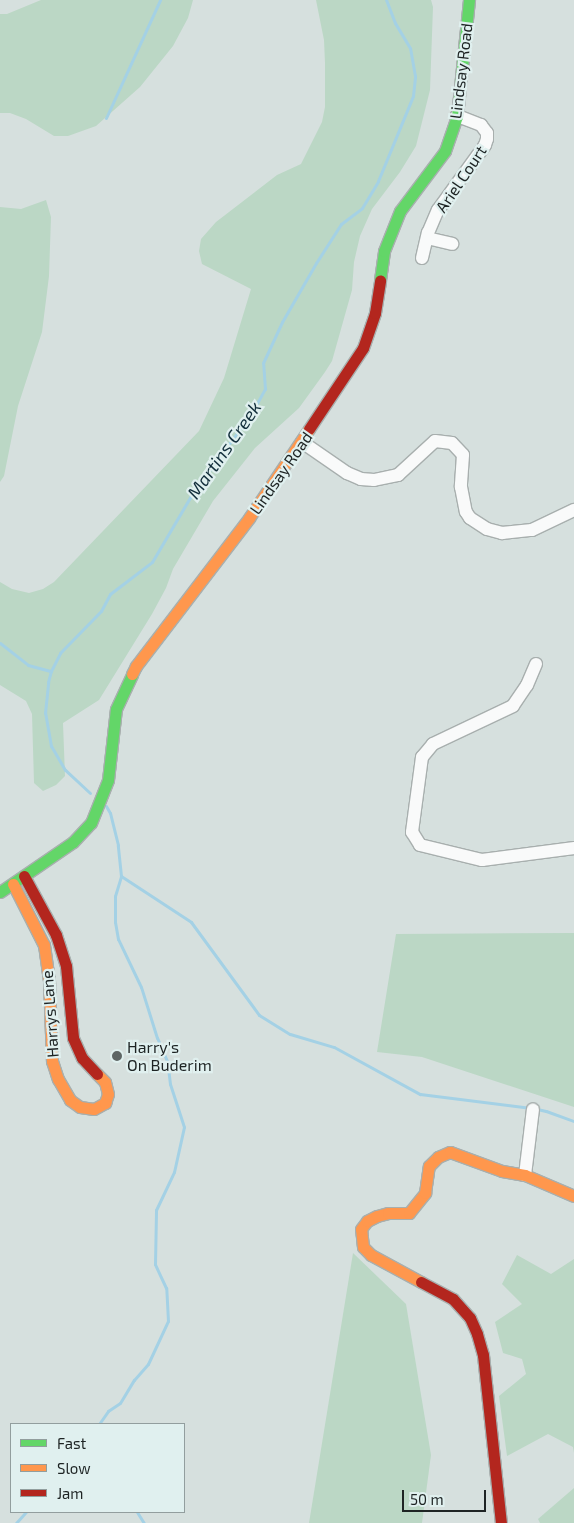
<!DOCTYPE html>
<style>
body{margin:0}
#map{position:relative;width:574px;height:1523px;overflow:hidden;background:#d6e0de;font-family:"Exo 2",sans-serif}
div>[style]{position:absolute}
.green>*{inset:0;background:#bbd7c5}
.stream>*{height:3px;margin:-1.5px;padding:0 1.5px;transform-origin:1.5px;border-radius:1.5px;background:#a4d1e5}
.roads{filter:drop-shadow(1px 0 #a8afae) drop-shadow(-1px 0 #a8afae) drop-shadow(0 1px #a8afae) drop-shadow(0 -1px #a8afae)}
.street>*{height:12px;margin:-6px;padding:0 6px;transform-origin:6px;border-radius:6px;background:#f9fafa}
.fast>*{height:11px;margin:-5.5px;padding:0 5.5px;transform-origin:5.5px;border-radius:5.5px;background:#63d668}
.slow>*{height:11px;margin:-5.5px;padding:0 5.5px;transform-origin:5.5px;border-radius:5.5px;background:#ff974d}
.jam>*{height:11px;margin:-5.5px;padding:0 5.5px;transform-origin:5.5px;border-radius:5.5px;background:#b3261e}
.dots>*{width:14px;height:14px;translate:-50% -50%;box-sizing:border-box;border:2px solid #e0f0ef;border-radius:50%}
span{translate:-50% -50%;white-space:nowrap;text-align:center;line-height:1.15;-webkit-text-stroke:4.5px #e0f0ef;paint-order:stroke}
.street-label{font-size:16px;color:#1e2424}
.poi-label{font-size:16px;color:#1e2424}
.left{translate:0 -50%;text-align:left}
.water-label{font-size:18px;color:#122e3b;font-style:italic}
.legend{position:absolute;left:10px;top:1423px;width:175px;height:90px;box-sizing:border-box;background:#e0f0ef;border:1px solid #929e9e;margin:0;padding:6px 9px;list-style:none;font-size:15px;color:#1e2424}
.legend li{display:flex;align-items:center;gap:10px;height:25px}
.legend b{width:25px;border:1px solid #929e9e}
.scale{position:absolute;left:402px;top:1490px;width:84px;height:22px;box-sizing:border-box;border:2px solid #1e2424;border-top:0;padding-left:6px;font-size:15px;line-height:18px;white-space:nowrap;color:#1e2424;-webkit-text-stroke:4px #e0f0ef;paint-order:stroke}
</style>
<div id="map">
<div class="green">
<i style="clip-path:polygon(41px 0,193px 0,188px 18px,173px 46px,140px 87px,96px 126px,68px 136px,54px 136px,26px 119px,10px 113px,0 113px,0 14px,7px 14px)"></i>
<i style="clip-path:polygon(316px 0,431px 0,433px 7px,430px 90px,416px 146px,400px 172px,372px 209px,360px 236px,354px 262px,352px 290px,332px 361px,325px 372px,299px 408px,255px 448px,213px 501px,173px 569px,166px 588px,152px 614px,99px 700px,63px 723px,65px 776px,56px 785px,43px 791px,34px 783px,32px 714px,26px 701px,0 685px,0 582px,12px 589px,29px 593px,43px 589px,54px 582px,199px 431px,224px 378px,251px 289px,202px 264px,199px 251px,201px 239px,216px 222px,277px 175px,301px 164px,322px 122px,325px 107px,325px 63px,324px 40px)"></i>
<i style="clip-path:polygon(46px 200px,51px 217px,49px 276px,42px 332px,18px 406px,4px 476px,0 482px,0 207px,21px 209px)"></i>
<i style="clip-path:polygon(574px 933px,574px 1107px,422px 1057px,377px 1052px,396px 934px)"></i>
<i style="clip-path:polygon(353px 1253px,406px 1304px,431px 1455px,422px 1523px,309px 1523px)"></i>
<i style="clip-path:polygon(517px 1255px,551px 1274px,574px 1259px,574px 1453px,573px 1447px,548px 1434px,507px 1456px,499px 1396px,526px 1374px,522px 1359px,503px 1353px,495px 1322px,522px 1304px,502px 1284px)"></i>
<i style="clip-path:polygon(574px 1488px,574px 1523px,540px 1523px,538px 1519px)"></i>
</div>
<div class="stream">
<i style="left:106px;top:118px;width:130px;rotate:-65.4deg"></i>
<i style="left:0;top:643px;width:36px;rotate:38deg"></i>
<i style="left:28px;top:665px;width:24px;rotate:15deg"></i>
<i style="left:90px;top:793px;width:34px;rotate:-137deg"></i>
<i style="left:65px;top:770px;width:28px;rotate:-120deg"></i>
<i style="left:51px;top:746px;width:34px;rotate:-100deg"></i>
<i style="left:45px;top:713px;width:31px;rotate:-84deg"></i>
<i style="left:48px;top:682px;width:11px;rotate:-75deg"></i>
<i style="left:51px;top:671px;width:20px;rotate:-63deg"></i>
<i style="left:60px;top:653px;width:59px;rotate:-45.7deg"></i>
<i style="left:101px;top:611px;width:19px;rotate:-62deg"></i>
<i style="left:110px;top:594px;width:53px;rotate:-37.3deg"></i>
<i style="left:152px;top:562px;width:79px;rotate:-59.5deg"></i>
<i style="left:192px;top:494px;width:99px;rotate:-53.6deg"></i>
<i style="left:251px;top:414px;width:29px;rotate:-61deg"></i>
<i style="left:265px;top:389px;width:26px;rotate:-94deg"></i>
<i style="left:263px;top:363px;width:45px;rotate:-65.1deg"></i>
<i style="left:282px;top:322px;width:68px;rotate:-60deg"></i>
<i style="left:316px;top:263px;width:46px;rotate:-57.3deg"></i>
<i style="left:341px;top:224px;width:26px;rotate:-37deg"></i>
<i style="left:362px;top:208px;width:31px;rotate:-59deg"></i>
<i style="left:378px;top:181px;width:92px;rotate:-67.6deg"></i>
<i style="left:413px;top:96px;width:20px;rotate:-84deg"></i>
<i style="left:415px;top:76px;width:28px;rotate:-100deg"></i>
<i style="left:410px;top:48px;width:29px;rotate:-121deg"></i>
<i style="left:395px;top:23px;width:25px;rotate:-111deg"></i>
<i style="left:121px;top:876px;width:84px;rotate:33.3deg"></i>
<i style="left:191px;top:922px;width:115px;rotate:53.8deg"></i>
<i style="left:259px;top:1015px;width:36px;rotate:32deg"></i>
<i style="left:290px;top:1034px;width:46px;rotate:16.5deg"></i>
<i style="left:334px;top:1047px;width:98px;rotate:28.7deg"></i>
<i style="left:420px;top:1094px;width:112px;rotate:7.2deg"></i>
<i style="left:537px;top:1109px;width:9px;rotate:13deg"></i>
<i style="left:546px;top:1111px;width:30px;rotate:20deg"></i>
<i style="left:99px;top:1424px;width:16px;rotate:-55deg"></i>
<i style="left:108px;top:1411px;width:14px;rotate:-34deg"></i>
<i style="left:120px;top:1403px;width:27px;rotate:-59deg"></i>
<i style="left:134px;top:1380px;width:21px;rotate:-49deg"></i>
<i style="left:148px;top:1364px;width:47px;rotate:-65.1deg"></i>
<i style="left:168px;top:1321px;width:33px;rotate:-93deg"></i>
<i style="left:166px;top:1288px;width:26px;rotate:-115deg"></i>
<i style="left:155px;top:1264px;width:54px;rotate:-88.9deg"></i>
<i style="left:156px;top:1210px;width:42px;rotate:-64.7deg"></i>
<i style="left:174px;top:1172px;width:46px;rotate:-77.5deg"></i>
<i style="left:184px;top:1127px;width:45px;rotate:-108deg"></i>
<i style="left:170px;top:1084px;width:23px;rotate:-97deg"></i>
<i style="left:167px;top:1061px;width:25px;rotate:-113deg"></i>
<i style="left:157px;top:1038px;width:53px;rotate:-107.4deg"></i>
<i style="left:141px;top:987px;width:53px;rotate:-115.6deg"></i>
<i style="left:118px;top:939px;width:17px;rotate:-100deg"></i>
<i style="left:115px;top:922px;width:26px;rotate:-90deg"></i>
<i style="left:115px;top:896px;width:21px;rotate:-73deg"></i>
<i style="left:121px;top:876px;width:31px;rotate:-96deg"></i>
<i style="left:118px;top:845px;width:33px;rotate:-104deg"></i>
<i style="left:110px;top:813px;width:8px;rotate:-120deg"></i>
<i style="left:137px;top:1512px;width:13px;rotate:58deg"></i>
<i style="left:16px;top:1523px;width:15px;rotate:-48deg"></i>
</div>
<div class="roads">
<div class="street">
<i style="left:427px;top:238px;width:26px;rotate:13deg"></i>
<i style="left:422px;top:258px;width:26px;rotate:-77deg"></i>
<i style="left:428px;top:233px;width:25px;rotate:-67deg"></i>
<i style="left:438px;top:210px;width:80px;rotate:-54.1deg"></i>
<i style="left:485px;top:145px;width:6px;rotate:-72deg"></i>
<i style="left:487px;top:139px;width:6px;rotate:-90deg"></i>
<i style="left:487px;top:133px;width:10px;rotate:-127deg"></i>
<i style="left:481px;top:125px;width:26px;rotate:-159deg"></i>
<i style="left:302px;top:442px;width:55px;rotate:34.6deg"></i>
<i style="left:347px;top:473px;width:15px;rotate:23deg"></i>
<i style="left:361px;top:479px;width:13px;rotate:4deg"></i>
<i style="left:374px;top:480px;width:25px;rotate:-12deg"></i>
<i style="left:398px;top:475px;width:50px;rotate:-42.6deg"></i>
<i style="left:435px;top:441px;width:17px;rotate:7deg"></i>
<i style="left:452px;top:443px;width:16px;rotate:47deg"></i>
<i style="left:463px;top:455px;width:32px;rotate:94deg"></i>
<i style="left:461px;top:487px;width:25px;rotate:79deg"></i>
<i style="left:466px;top:512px;width:7px;rotate:56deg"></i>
<i style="left:470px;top:518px;width:20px;rotate:33deg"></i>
<i style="left:487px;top:529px;width:16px;rotate:15deg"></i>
<i style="left:502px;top:533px;width:30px;rotate:-6deg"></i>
<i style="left:532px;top:530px;width:47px;rotate:-25.5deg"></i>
<i style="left:536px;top:664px;width:23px;rotate:113deg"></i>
<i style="left:527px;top:685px;width:25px;rotate:124deg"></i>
<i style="left:513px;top:706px;width:89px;rotate:154.6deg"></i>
<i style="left:433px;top:744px;width:17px;rotate:130deg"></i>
<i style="left:422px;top:757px;width:76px;rotate:97.6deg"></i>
<i style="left:412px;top:832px;width:15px;rotate:58deg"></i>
<i style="left:420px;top:845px;width:64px;rotate:13.6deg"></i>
<i style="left:482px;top:860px;width:93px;rotate:-7.4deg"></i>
<i style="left:525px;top:1175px;width:66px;rotate:-83.1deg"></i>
</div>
<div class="fast">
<i style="left:380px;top:280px;width:29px;rotate:-82deg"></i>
<i style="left:384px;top:251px;width:43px;rotate:-68.2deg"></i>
<i style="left:400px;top:211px;width:75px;rotate:-53.1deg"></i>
<i style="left:445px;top:151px;width:37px;rotate:-71deg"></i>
<i style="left:457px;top:116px;width:117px;rotate:-84.1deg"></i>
<i style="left:0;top:892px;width:88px;rotate:-34.4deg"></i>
<i style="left:73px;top:842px;width:26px;rotate:-47deg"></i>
<i style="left:91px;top:823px;width:46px;rotate:-68.4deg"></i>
<i style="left:108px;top:780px;width:71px;rotate:-83.6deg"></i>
<i style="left:116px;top:709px;width:38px;rotate:-65deg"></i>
</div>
<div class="slow">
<i style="left:132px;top:674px;width:9px;rotate:-63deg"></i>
<i style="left:136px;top:666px;width:186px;rotate:-52.6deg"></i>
<i style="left:249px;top:518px;width:107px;rotate:-56deg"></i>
<i style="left:13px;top:884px;width:68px;rotate:63.1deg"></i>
<i style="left:44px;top:945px;width:35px;rotate:82deg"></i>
<i style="left:49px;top:980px;width:81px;rotate:87.9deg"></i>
<i style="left:52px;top:1061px;width:19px;rotate:72deg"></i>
<i style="left:58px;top:1079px;width:24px;rotate:60deg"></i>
<i style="left:70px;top:1100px;width:12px;rotate:35deg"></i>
<i style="left:80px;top:1107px;width:14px;rotate:8deg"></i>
<i style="left:94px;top:1109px;width:13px;rotate:-29deg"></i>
<i style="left:105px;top:1103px;width:9px;rotate:-72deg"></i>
<i style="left:108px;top:1094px;width:12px;rotate:-104deg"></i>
<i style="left:105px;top:1082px;width:11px;rotate:-135deg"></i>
<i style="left:421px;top:1282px;width:57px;rotate:-151.6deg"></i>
<i style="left:371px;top:1255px;width:11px;rotate:-135deg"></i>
<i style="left:363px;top:1247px;width:18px;rotate:-96deg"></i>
<i style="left:361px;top:1229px;width:10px;rotate:-53deg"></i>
<i style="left:367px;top:1221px;width:11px;rotate:-27deg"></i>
<i style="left:377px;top:1216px;width:11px;rotate:-15deg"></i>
<i style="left:388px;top:1213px;width:21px"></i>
<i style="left:409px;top:1213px;width:26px;rotate:-51deg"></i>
<i style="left:425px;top:1193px;width:27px;rotate:-82deg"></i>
<i style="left:429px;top:1166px;width:13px;rotate:-45deg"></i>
<i style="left:438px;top:1157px;width:13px;rotate:-23deg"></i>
<i style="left:450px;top:1152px;width:55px;rotate:20.1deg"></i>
<i style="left:502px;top:1171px;width:23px;rotate:10deg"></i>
<i style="left:525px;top:1175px;width:53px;rotate:23.2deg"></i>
</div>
<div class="jam">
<i style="left:309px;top:429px;width:97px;rotate:-56.3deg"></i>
<i style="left:363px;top:348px;width:37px;rotate:-71deg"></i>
<i style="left:375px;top:313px;width:33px;rotate:-81deg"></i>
<i style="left:24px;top:876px;width:67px;rotate:61.5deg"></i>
<i style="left:56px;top:935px;width:33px;rotate:72deg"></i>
<i style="left:66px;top:966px;width:72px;rotate:84.4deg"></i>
<i style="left:73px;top:1038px;width:22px;rotate:66deg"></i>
<i style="left:82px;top:1058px;width:22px;rotate:47deg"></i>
<i style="left:421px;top:1282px;width:36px;rotate:28deg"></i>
<i style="left:453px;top:1299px;width:25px;rotate:48deg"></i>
<i style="left:470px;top:1318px;width:17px;rotate:66deg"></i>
<i style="left:477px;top:1334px;width:22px;rotate:74deg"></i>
<i style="left:483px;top:1355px;width:169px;rotate:83.9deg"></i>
</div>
</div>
<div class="dots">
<i style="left:117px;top:1056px;background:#5e6665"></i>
</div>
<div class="street-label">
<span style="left:461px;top:71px;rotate:-83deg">Lindsay Road</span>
<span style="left:461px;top:179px;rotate:-56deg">Ariel Court</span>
<span style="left:281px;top:473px;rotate:-55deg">Lindsay Road</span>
<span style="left:50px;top:1014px;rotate:-94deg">Harrys Lane</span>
</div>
<div class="poi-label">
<span class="left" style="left:127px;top:1056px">Harry's<br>On Buderim</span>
</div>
<div class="water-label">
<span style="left:224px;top:450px;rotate:-55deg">Martins Creek</span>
</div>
<ul class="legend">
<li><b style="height:6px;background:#63d668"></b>Fast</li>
<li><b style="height:6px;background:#ff974d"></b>Slow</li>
<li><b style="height:6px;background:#b3261e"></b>Jam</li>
</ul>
<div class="scale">50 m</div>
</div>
